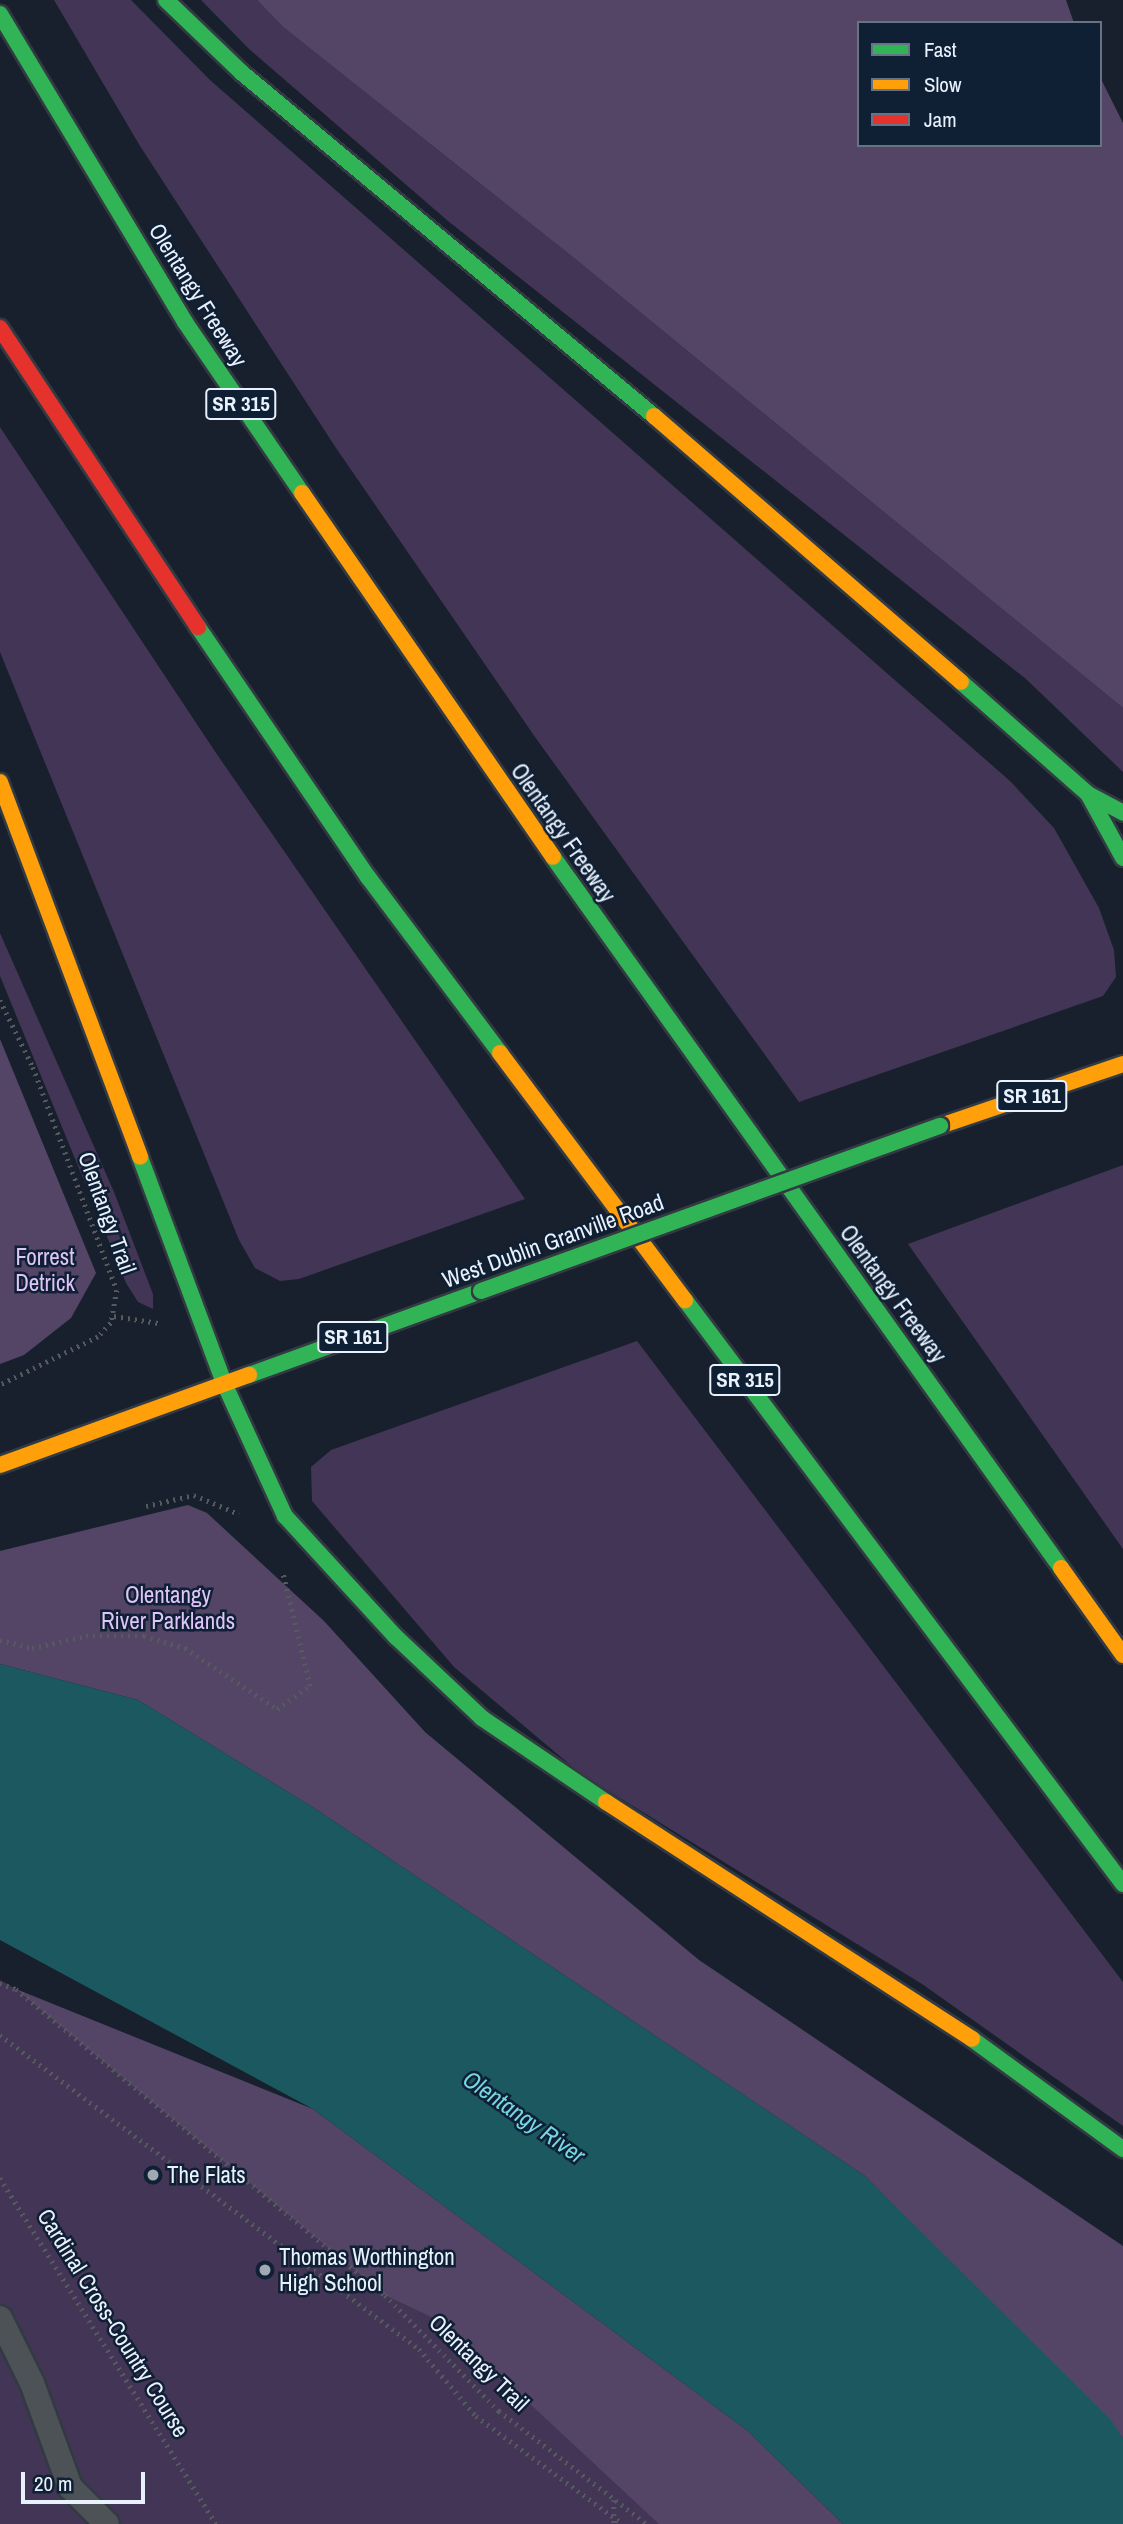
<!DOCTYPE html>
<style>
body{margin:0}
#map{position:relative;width:1123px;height:2524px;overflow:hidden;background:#17202c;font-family:"Archivo Narrow",sans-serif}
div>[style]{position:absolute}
.green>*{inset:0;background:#433555}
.forest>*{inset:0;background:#544567}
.water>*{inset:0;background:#1c5860}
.path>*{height:4.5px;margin-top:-2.25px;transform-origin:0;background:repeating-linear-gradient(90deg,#555a5f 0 2px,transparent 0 7px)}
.roads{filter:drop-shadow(2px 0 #323a43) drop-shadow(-2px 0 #323a43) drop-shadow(0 2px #323a43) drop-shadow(0 -2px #323a43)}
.lane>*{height:24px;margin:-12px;padding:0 12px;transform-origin:12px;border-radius:12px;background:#4c5256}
.fast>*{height:16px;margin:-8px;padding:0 8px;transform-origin:8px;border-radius:8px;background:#30b455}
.slow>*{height:16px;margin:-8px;padding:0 8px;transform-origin:8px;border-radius:8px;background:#ff9f0a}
.jam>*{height:16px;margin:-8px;padding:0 8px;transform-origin:8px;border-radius:8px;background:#e5322d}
.bridges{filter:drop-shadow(2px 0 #323a43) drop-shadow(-2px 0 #323a43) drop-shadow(0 2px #323a43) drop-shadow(0 -2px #323a43)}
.fast-bridge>*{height:16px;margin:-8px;padding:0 8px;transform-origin:8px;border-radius:8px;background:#30b455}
.dots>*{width:19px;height:19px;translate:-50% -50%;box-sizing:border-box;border:4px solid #0f1f34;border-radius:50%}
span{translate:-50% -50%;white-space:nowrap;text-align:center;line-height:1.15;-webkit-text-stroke:5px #0f1f34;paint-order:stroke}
.shield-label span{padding:2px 5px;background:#0f1f34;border:2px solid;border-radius:5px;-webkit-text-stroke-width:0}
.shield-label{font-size:21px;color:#e9f1fd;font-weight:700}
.street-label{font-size:23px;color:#e9f1fd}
.park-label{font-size:23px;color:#dec4f8}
.poi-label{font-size:23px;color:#e9f1fd}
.left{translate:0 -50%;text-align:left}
.water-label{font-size:24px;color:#74d7e3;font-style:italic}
.legend{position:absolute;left:857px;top:21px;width:245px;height:126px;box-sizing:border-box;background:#0f1f34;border:2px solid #667384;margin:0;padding:9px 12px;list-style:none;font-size:21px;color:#e9f1fd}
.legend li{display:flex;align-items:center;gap:14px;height:35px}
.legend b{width:35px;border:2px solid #667384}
.scale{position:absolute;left:21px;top:2472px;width:124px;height:32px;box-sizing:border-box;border:4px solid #e9f1fd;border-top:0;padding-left:9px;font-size:21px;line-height:24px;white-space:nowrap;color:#e9f1fd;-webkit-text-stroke:5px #0f1f34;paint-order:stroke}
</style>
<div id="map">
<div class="green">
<i style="clip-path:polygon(54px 0,131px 0,210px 80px,1010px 781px,1054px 828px,1099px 908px,1114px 950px,1116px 977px,1103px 996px,799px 1102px,535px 737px,336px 448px,140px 146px)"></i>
<i style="clip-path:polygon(201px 0,257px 0,283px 27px,579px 262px,1123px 708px,1123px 772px,1026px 679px,448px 221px,249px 49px)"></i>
<i style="clip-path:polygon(0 427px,214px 750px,525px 1199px,299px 1279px,280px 1281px,255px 1268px,239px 1240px,0 652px)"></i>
<i style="clip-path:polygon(0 933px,114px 1192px,153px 1294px,153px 1309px,138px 1302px,126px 1283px,0 976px)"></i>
<i style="clip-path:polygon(1123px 1165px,1123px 1549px,908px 1244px)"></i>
<i style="clip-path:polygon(637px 1341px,1123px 1982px,1123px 2126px,922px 1984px,581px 1774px,454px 1667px,312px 1501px,311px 1467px,331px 1450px)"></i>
<i style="clip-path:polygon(0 1980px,16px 1989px,732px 2524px,0 2524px)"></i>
</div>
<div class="forest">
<i style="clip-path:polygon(257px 0,1066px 0,1074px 23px,859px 23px,859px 145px,1100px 145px,1100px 77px,1123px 123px,1123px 708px,579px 262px,283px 27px)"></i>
<i style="clip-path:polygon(0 1039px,96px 1273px,71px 1318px,24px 1355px,0 1364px)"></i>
<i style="clip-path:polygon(188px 1505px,207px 1513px,324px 1621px,425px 1732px,699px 1960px,1123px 2246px,1123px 2438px,865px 2176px,314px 1808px,138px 1700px,0 1664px,0 1551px)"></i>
<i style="clip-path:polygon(16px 1989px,313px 2109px,748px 2431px,843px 2524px,659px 2524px,442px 2322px,385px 2295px)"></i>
</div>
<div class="water">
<i style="clip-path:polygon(0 1664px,138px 1700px,314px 1808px,865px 2176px,1111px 2420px,1123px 2438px,1123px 2524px,843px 2524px,748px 2431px,313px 2109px,0 1940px)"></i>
</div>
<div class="path">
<i style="left:0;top:1000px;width:75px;rotate:63.8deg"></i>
<i style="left:33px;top:1067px;width:238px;rotate:69.4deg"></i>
<i style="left:117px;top:1290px;width:34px;rotate:100deg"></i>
<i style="left:111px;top:1323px;width:19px;rotate:133deg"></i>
<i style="left:98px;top:1337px;width:109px;rotate:153.9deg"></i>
<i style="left:114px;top:1316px;width:45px;rotate:9deg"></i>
<i style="left:146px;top:1506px;width:49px;rotate:-12.9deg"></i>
<i style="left:194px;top:1495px;width:49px;rotate:22.9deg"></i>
<i style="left:0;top:1640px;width:33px;rotate:14deg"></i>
<i style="left:32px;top:1648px;width:55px;rotate:-12.5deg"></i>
<i style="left:86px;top:1636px;width:58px"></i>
<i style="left:144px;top:1636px;width:43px;rotate:16.3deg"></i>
<i style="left:185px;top:1648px;width:110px;rotate:33.5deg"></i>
<i style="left:277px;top:1709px;width:40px;rotate:-34.9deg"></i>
<i style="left:310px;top:1686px;width:115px;rotate:-103.6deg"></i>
<i style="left:0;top:1983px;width:17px;rotate:21deg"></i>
<i style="left:16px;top:1989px;width:479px;rotate:39.7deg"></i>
<i style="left:385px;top:2295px;width:163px;rotate:45.5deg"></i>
<i style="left:499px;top:2411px;width:186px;rotate:37.4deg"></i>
<i style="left:0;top:2035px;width:524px;rotate:36.85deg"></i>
<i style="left:419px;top:2349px;width:88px;rotate:49.6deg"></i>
<i style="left:476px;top:2416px;width:182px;rotate:36.3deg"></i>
<i style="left:0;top:2178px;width:408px;rotate:58deg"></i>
<i style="left:614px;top:2500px;width:24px;rotate:90deg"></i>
</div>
<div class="roads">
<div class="lane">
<i style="left:0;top:2318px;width:72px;rotate:63.8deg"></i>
<i style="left:32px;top:2383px;width:111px;rotate:69.9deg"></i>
<i style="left:70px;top:2487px;width:52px;rotate:45deg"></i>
</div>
<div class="fast">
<i style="left:166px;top:0;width:105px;rotate:43.8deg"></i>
<i style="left:242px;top:73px;width:536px;rotate:39.78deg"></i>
<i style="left:0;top:14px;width:359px;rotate:59deg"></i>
<i style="left:185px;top:322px;width:207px;rotate:55.6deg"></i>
<i style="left:198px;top:627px;width:302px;rotate:55.8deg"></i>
<i style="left:368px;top:877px;width:220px;rotate:53.1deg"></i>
<i style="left:961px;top:682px;width:169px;rotate:41.4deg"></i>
<i style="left:1088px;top:794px;width:40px;rotate:28deg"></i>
<i style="left:1088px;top:794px;width:73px;rotate:61.3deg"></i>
<i style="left:553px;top:857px;width:874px;rotate:54.45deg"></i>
<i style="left:140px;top:1157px;width:241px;rotate:69.6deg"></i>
<i style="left:224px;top:1383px;width:146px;rotate:65.4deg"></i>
<i style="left:285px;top:1516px;width:164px;rotate:47.5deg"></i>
<i style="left:396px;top:1637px;width:118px;rotate:43.3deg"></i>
<i style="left:482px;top:1718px;width:150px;rotate:34.1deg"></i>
<i style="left:685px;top:1300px;width:730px;rotate:53.13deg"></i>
<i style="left:249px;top:1375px;width:247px;rotate:-19.9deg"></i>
<i style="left:972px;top:2039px;width:187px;rotate:36.1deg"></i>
</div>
<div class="slow">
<i style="left:654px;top:416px;width:406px;rotate:40.9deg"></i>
<i style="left:302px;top:493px;width:442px;rotate:55.4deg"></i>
<i style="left:0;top:782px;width:400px;rotate:69.5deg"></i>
<i style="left:500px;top:1053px;width:309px;rotate:53.2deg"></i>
<i style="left:940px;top:1126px;width:193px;rotate:-18.7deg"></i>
<i style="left:0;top:1465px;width:265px;rotate:-19.9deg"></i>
<i style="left:1061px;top:1568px;width:107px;rotate:54.5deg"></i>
<i style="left:606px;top:1802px;width:436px;rotate:32.9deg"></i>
</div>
<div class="jam">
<i style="left:0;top:328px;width:359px;rotate:56.5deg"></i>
</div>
</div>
<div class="bridges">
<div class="fast-bridge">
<i style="left:481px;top:1291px;width:488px;rotate:-19.8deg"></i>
</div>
</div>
<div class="dots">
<i style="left:153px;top:2175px;background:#a0a8b4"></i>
<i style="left:265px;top:2270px;background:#a0a8b4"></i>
</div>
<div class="shield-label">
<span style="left:241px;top:404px">SR 315</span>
<span style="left:1032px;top:1096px">SR 161</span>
<span style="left:353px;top:1337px">SR 161</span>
<span style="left:745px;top:1380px">SR 315</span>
</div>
<div class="street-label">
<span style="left:198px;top:295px;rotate:58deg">Olentangy Freeway</span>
<span style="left:563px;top:833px;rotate:55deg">Olentangy Freeway</span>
<span style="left:107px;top:1213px;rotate:70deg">Olentangy Trail</span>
<span style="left:553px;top:1241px;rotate:-20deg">West Dublin Granville Road</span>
<span style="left:893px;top:1294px;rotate:54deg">Olentangy Freeway</span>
<span style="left:113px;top:2323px;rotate:58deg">Cardinal Cross-Country Course</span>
<span style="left:479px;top:2363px;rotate:44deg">Olentangy Trail</span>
</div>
<div class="park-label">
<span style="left:45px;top:1270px">Forrest<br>Detrick</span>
<span style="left:168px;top:1608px">Olentangy<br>River Parklands</span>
</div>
<div class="poi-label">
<span class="left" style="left:167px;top:2175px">The Flats</span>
<span class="left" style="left:279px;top:2270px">Thomas Worthington<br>High School</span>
</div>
<div class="water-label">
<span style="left:524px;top:2117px;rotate:35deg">Olentangy River</span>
</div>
<ul class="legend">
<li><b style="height:9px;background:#30b455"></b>Fast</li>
<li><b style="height:9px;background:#ff9f0a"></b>Slow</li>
<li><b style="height:9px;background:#e5322d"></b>Jam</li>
</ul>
<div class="scale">20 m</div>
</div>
